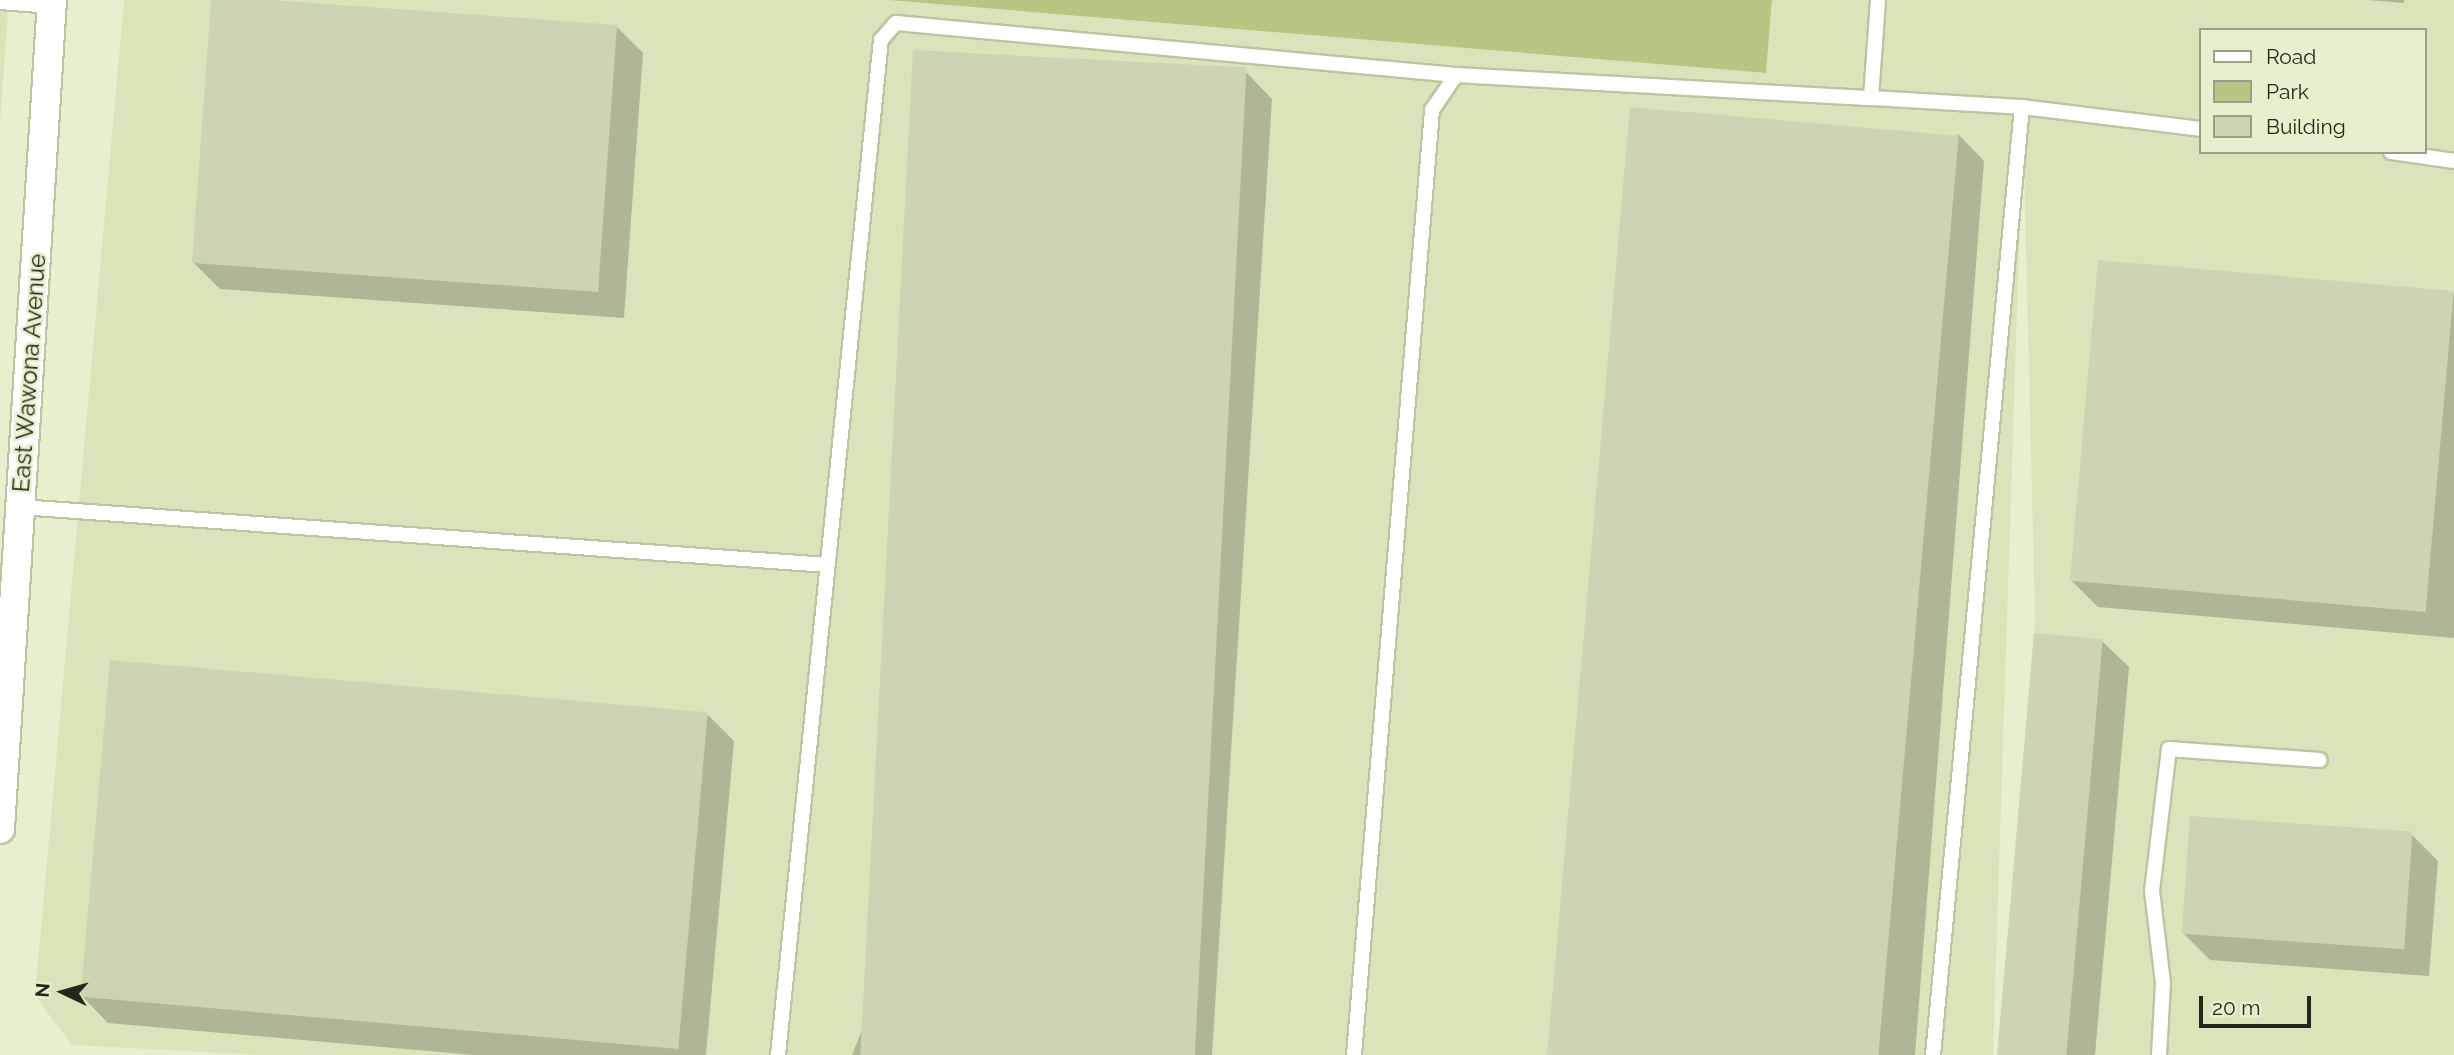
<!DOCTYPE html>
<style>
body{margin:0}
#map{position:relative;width:2454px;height:1055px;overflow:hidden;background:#e7f0ce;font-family:Raleway,sans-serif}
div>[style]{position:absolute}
.built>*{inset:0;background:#dae4bb}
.green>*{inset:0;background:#b7c684}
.shadow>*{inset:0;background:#0003}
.building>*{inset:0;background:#ccd4b3;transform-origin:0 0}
.roads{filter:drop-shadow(2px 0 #bbc4a3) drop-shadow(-2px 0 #bbc4a3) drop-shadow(0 2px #bbc4a3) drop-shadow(0 -2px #bbc4a3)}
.service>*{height:14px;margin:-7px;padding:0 7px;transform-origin:7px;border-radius:7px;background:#fff}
.minor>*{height:28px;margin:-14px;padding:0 14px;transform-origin:14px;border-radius:14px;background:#fff}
span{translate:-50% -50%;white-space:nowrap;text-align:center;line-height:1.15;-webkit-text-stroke:5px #e7f0ce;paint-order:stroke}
.street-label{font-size:24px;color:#24271b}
.legend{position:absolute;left:2199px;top:28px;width:228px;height:126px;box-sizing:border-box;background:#e7f0ce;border:2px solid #99a086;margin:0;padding:9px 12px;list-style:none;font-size:21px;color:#24271b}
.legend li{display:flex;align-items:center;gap:14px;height:35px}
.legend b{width:35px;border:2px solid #99a086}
.north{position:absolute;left:28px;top:957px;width:70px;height:70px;-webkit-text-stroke:5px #e7f0ce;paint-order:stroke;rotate:275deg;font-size:19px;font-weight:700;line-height:28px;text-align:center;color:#24271b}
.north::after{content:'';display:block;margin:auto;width:24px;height:32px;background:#24271b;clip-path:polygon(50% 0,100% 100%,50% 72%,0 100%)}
.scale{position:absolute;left:2199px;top:996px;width:112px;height:32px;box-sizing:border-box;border:4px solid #24271b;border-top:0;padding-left:9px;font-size:21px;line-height:24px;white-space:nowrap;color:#24271b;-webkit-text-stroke:5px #e7f0ce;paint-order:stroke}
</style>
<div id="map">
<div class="built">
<i style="clip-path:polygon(0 0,9px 0,0 123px)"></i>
<i style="clip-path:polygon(evenodd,124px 0,888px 0,1766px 73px,1772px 0,2454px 0,2454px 1055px,2000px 1055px,2035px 619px,2023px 126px,1993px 1055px,259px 1055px,72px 1045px,35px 996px,124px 0,2200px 30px,2424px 30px,2424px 152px,2200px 152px,2200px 30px)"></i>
</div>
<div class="green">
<i style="clip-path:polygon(888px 0,1772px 0,1766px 73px)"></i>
</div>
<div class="shadow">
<i style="clip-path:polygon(212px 0,616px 26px,643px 53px,624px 318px,220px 289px,194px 263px)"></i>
<i style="clip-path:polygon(2367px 0,2404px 0,2404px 3px)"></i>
<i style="clip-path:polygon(1246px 72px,1272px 99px,1212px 1055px,852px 1055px)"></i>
<i style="clip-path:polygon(1958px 134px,1984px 161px,1915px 1055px,1557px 1055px)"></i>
<i style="clip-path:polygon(2454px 293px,2454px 638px,2098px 607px,2072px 581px)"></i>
<i style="clip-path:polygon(2102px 641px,2129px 667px,2095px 1055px,1999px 1055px)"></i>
<i style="clip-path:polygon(707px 714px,734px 741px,706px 1055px,474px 1055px,108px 1023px,82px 996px)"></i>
<i style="clip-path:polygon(2411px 834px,2438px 861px,2429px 976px,2210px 960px,2183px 933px)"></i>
</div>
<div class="building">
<i style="clip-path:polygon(211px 0,271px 0,617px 25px,598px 292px,192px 263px)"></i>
<i style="left:913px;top:50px;width:334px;height:1007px;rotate:3deg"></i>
<i style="left:1630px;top:107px;width:330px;height:951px;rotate:5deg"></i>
<i style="left:2098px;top:260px;width:357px;height:322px;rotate:5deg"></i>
<i style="left:2034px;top:633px;width:69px;height:424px;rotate:5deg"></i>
<i style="left:110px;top:660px;width:600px;height:338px;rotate:5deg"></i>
<i style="left:2190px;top:816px;width:223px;height:118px;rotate:4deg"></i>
</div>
<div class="roads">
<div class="service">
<i style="left:0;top:2px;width:52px;rotate:4.4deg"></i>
<i style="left:1871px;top:98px;width:151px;rotate:3.4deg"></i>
<i style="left:2391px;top:152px;width:64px;rotate:8.1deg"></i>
<i style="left:20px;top:507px;width:809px;rotate:4.11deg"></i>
<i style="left:778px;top:1055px;width:1020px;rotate:-84.21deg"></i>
<i style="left:881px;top:40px;width:23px;rotate:-49deg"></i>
<i style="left:896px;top:23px;width:562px;rotate:5.31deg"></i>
<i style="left:1354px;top:1055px;width:948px;rotate:-85.28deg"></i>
<i style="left:1432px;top:110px;width:42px;rotate:-55.6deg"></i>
<i style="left:1456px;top:75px;width:416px;rotate:3.2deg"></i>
<i style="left:1871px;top:98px;width:98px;rotate:-85.9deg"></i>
<i style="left:1933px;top:1055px;width:952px;rotate:-84.64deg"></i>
<i style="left:2022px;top:107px;width:179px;rotate:7deg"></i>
<i style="left:2159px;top:1055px;width:72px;rotate:-86.8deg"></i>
<i style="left:2163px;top:983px;width:93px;rotate:-96.8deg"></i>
<i style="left:2152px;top:891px;width:143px;rotate:-83.2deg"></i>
<i style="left:2169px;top:749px;width:151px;rotate:4.2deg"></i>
</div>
<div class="minor">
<i style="left:0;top:829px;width:831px;rotate:-86.41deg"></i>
</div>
</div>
<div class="street-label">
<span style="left:29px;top:373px;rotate:-86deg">East Wawona Avenue</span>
</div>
<ul class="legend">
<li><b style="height:9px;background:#fff"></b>Road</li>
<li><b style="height:19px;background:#b7c684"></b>Park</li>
<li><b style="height:19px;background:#ccd4b3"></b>Building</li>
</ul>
<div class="north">N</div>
<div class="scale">20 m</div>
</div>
